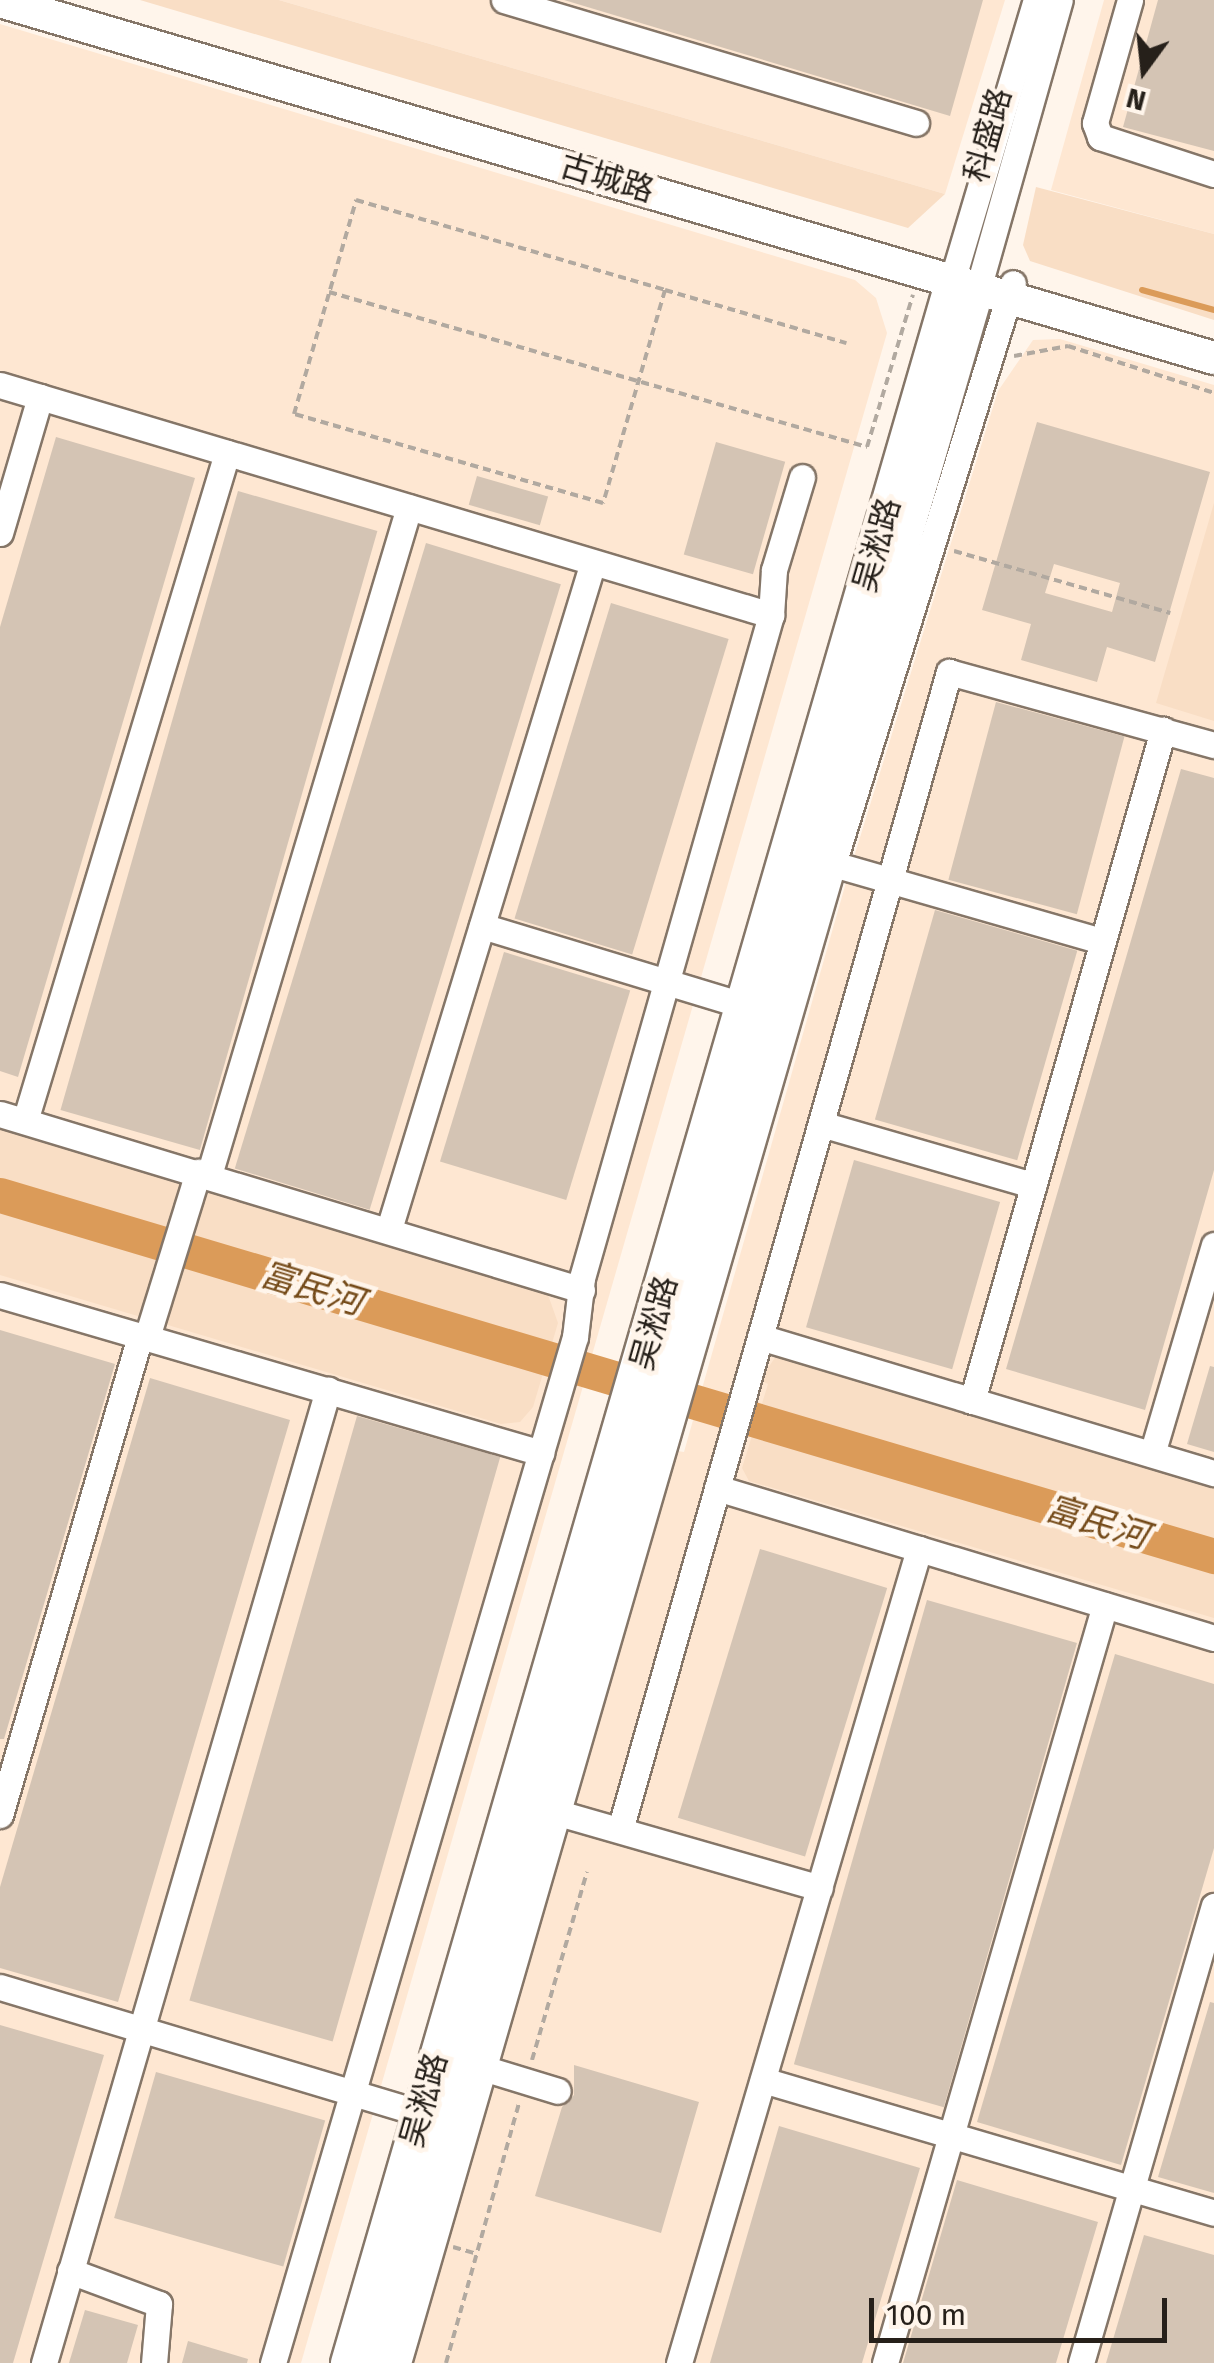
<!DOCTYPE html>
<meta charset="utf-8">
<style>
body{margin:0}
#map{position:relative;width:1214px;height:2363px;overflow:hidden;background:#fff5eb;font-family:"Fira Sans","Noto Sans SC",sans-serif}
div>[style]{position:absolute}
.built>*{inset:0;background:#fee7d2}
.green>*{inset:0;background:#f9dec5}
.stream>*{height:6px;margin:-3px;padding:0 3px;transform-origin:3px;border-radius:3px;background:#db9b59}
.river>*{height:35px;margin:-17.5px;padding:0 17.5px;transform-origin:17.5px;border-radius:17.5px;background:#db9b59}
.building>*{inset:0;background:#d4c4b4;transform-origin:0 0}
.path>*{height:4px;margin-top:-2px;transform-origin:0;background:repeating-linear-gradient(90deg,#b1a9a0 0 8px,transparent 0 13px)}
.roads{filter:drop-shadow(2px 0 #857668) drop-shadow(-2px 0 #857668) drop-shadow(0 2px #857668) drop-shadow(0 -2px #857668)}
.minor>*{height:25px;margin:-12.5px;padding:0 12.5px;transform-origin:12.5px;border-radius:12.5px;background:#fff}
.major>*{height:32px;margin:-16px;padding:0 16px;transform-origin:16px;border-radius:16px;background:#fff}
span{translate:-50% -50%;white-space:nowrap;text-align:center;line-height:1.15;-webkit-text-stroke:9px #fff5eb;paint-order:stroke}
.street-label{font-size:32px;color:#26201a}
.water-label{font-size:35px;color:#754b1a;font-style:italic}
.north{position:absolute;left:1094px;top:20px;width:100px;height:100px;-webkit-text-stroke:8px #fff5eb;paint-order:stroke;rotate:195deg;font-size:28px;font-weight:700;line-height:40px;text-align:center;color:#26201a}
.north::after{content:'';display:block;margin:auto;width:35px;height:45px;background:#26201a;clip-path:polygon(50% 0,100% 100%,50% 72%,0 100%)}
.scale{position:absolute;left:869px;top:2298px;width:298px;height:45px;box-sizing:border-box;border:5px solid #26201a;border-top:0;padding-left:12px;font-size:30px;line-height:35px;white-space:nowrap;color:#26201a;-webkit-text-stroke:8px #fff5eb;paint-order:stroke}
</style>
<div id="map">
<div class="built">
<i style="clip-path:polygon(279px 0,1005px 0,945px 194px)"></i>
<i style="clip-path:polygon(1104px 0,1214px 0,1214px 234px,1051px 190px)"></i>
<i style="clip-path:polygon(0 24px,855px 280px,876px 298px,887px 333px,301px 2363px,0 2363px)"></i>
<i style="clip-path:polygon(1060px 339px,1214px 385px,1214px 2363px,414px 2363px,677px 1451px,684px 1452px,845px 886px,998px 391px,1033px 340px)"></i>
</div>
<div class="green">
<i style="clip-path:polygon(140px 0,279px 0,945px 194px,908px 228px)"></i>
<i style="clip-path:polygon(1036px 187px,1214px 234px,1214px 320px,1030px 261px,1023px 245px)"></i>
<i style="clip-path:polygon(1214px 503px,1214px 721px,1156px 703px)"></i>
<i style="clip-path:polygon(0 1129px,547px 1292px,558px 1323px,533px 1407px,520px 1422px,501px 1424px,0 1275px)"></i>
<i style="clip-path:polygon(776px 1356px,1214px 1487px,1214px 1618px,749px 1481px,742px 1468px,768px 1384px,760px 1380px)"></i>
</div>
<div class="stream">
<i style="left:1142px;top:290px;width:75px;rotate:15.5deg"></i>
</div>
<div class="river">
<i style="left:0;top:1195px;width:651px;rotate:16.6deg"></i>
<i style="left:692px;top:1401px;width:545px;rotate:16.54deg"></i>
</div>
<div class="building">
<i style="clip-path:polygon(564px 0,983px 0,950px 116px)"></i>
<i style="clip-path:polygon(1158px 0,1214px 0,1214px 151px,1123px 127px)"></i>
<i style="clip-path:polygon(evenodd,1037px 422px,1210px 472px,1155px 662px,1107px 647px,1097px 682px,1021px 660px,1031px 624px,982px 610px,1037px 422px,1054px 564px,1120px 583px,1112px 612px,1045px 593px,1054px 564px)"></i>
<i style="clip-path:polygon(56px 437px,195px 478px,18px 1077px,0 1071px,0 627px)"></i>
<i style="left:716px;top:442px;width:72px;height:117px;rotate:16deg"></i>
<i style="left:477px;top:476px;width:74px;height:30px;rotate:16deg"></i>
<i style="left:238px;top:491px;width:145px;height:644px;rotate:16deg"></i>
<i style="left:426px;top:543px;width:141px;height:654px;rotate:17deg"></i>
<i style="left:611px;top:603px;width:123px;height:330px;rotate:17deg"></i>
<i style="left:996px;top:702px;width:133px;height:184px;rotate:15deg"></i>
<i style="clip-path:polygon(1181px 769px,1214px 778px,1214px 1170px,1145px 1410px,1006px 1369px)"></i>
<i style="left:935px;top:910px;width:148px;height:218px;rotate:16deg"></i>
<i style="left:504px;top:952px;width:132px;height:219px;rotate:17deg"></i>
<i style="left:854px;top:1160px;width:152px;height:174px;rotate:16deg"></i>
<i style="clip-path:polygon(0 1330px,115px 1364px,4px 1739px,0 1739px)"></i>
<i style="clip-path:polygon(1210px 1366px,1214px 1367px,1214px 1452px,1187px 1444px)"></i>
<i style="clip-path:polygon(150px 1378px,290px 1420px,118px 2002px,0 1968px,0 1887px)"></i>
<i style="left:357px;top:1416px;width:149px;height:608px;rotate:16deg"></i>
<i style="left:760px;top:1549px;width:133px;height:281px;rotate:17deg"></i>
<i style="left:927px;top:1600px;width:156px;height:483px;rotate:16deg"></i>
<i style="clip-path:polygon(1115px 1654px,1214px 1684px,1214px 1848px,1121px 2165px,977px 2122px)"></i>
<i style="clip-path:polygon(1210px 2002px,1214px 2003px,1214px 2193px,1158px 2177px)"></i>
<i style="clip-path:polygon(0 2025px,104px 2055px,13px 2363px,0 2363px)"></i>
<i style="clip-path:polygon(574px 2065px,699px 2102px,661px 2233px,535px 2196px,562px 2107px,574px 2095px)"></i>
<i style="left:156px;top:2072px;width:176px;height:152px;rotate:16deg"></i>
<i style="clip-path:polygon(779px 2126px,920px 2168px,862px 2363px,710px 2363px)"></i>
<i style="clip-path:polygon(957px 2180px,1098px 2222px,1056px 2363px,903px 2363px)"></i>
<i style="clip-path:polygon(1144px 2235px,1214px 2255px,1214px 2363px,1106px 2363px)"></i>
<i style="clip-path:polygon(85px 2310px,138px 2325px,127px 2363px,69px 2363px)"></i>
<i style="clip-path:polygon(188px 2341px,248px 2359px,247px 2363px,182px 2363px)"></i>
</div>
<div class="path">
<i style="left:665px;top:290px;width:222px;rotate:106.2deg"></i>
<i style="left:603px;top:503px;width:322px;rotate:-163.9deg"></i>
<i style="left:294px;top:414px;width:223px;rotate:-73.8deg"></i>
<i style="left:356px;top:200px;width:322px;rotate:16.2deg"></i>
<i style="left:665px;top:290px;width:189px;rotate:16.3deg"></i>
<i style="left:329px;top:292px;width:560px;rotate:16.07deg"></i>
<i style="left:867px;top:447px;width:159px;rotate:-73.2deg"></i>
<i style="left:1014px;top:356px;width:55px;rotate:-10.5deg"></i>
<i style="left:1068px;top:346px;width:153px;rotate:17.8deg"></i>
<i style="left:954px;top:551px;width:225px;rotate:16deg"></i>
<i style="left:532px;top:2060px;width:196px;rotate:-73.7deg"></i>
<i style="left:453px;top:2247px;width:25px;rotate:16deg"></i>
<i style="left:446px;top:2363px;width:270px;rotate:-74.3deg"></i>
</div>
<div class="roads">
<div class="minor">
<i style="left:504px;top:0;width:430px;rotate:16.6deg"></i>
<i style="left:1130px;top:0;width:128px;rotate:105.9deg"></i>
<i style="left:1095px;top:123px;width:15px;rotate:70deg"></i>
<i style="left:1100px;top:137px;width:120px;rotate:18deg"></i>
<i style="left:952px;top:281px;width:293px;rotate:-73.4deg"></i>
<i style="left:978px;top:289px;width:300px;rotate:-74.2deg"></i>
<i style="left:0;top:385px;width:805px;rotate:16.61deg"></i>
<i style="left:0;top:533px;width:142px;rotate:-73.6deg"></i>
<i style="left:819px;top:860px;width:294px;rotate:16deg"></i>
<i style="left:482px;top:926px;width:275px;rotate:16.9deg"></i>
<i style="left:0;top:1114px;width:608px;rotate:16.83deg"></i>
<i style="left:25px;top:1121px;width:698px;rotate:-73.17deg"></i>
<i style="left:821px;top:1124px;width:221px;rotate:16.1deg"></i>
<i style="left:209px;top:1175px;width:697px;rotate:-73.33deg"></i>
<i style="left:389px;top:1229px;width:697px;rotate:-72.99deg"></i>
<i style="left:0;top:1295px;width:564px;rotate:16.28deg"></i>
<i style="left:147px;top:1337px;width:173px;rotate:-72.8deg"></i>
<i style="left:760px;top:1337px;width:474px;rotate:16.7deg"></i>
<i style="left:972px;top:1401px;width:698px;rotate:-74.11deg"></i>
<i style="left:1152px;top:1454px;width:218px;rotate:-73.5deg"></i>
<i style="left:717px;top:1488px;width:519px;rotate:16.79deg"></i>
<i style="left:541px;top:1808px;width:290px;rotate:16deg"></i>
<i style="left:0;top:1815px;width:500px;rotate:-73.7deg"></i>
<i style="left:620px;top:1830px;width:1204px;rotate:-74.14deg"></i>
<i style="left:949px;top:672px;width:275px;rotate:15.4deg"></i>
<i style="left:0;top:1987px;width:438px;rotate:16.7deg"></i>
<i style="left:483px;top:2068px;width:78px;rotate:17deg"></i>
<i style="left:763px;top:2080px;width:470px;rotate:16.4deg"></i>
<i style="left:70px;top:2271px;width:95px;rotate:20.3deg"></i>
<i style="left:159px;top:2304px;width:59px;rotate:94.8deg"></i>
<i style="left:44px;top:2363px;width:1014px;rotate:-73.73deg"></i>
<i style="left:273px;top:2363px;width:1070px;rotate:-73.6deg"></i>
<i style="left:575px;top:1337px;width:59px;rotate:-83.2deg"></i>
<i style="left:582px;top:1278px;width:689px;rotate:-74.09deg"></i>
<i style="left:771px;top:615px;width:45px;rotate:-86.2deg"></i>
<i style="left:774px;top:570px;width:97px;rotate:-73.2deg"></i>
<i style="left:398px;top:2363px;width:1561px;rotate:-73.82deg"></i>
<i style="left:833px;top:864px;width:608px;rotate:-72.79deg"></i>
<i style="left:679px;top:2363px;width:849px;rotate:-73.57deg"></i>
<i style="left:885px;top:2363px;width:789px;rotate:-73.82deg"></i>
<i style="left:1081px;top:2363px;width:476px;rotate:-73.8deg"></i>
</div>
<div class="major">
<i style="left:0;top:1px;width:1265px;rotate:16.39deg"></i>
<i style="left:347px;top:2363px;width:2168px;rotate:-73.8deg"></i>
<i style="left:373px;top:2363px;width:2160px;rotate:-73.74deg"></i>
</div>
</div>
<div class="street-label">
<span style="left:988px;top:135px;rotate:-74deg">科盛路</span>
<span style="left:607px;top:178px;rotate:17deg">古城路</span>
<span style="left:877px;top:545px;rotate:-74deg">吴淞路</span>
<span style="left:654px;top:1323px;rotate:-74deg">吴淞路</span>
<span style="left:424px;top:2100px;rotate:-74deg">吴淞路</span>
</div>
<div class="water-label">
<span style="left:312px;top:1288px;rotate:17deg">富民河</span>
<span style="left:1097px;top:1522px;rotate:17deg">富民河</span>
</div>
<div class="north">N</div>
<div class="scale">100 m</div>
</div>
